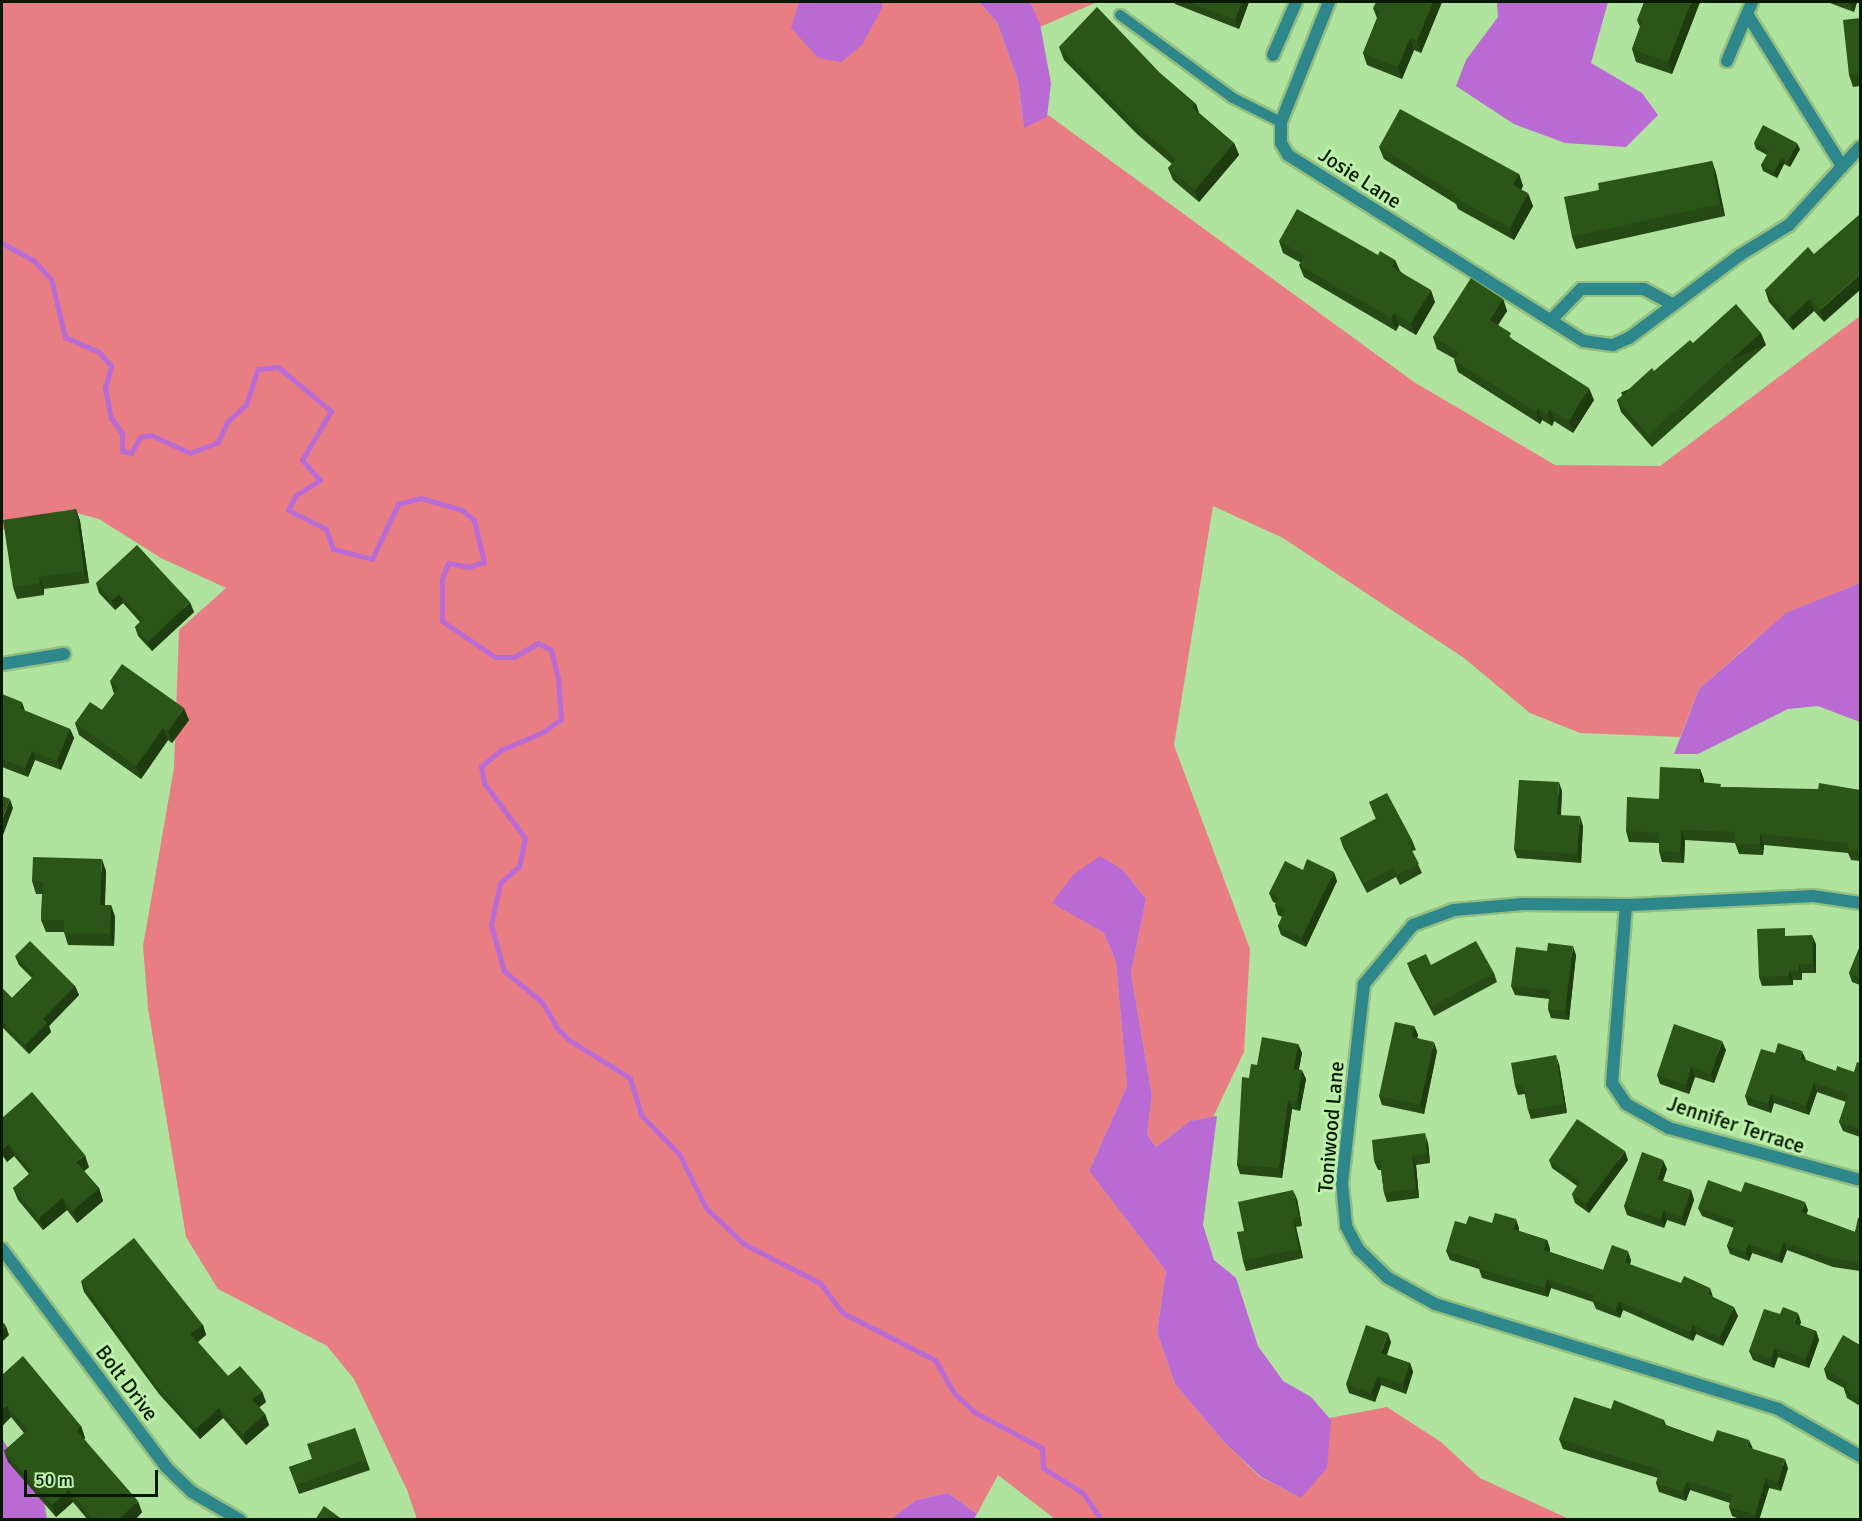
<!DOCTYPE html>
<style>
body{margin:0}
#map{position:relative;width:1862px;height:1521px;overflow:hidden;background:#b0e39d;font-family:Signika,sans-serif}
div>[style]{position:absolute}
.green>*{inset:0;background:#e87e84}
.water>*{inset:0;background:#b96ad3}
.stream>*{height:5px;margin:-2.5px;padding:0 2.5px;transform-origin:2.5px;border-radius:2.5px;background:#b96ad3}
.roads{filter:drop-shadow(2px 0 #92bf81) drop-shadow(-2px 0 #92bf81) drop-shadow(0 2px #92bf81) drop-shadow(0 -2px #92bf81)}
.lane>*{height:10px;margin:-5px;padding:0 5px;transform-origin:5px;border-radius:5px;background:#2e878a}
.street>*{height:12px;margin:-6px;padding:0 6px;transform-origin:6px;border-radius:6px;background:#2e878a}
.wall>*{inset:0;background:#264915}
.shaded-wall>*{inset:0;background:#1f3c11;transform-origin:0 0}
.building>*{inset:0;background:#2c5518}
span{translate:-50% -50%;white-space:nowrap;text-align:center;line-height:1.15;-webkit-text-stroke:6px #bdf0aa;paint-order:stroke}
.street-label{font-size:21px;color:#071901}
.frame{position:absolute;inset:0;border:3px solid #071901;pointer-events:none}
.scale{position:absolute;left:24px;top:1470px;width:134px;height:27px;box-sizing:border-box;border:3px solid #071901;border-top:0;padding-left:8px;font-size:18px;line-height:21px;white-space:nowrap;color:#071901;-webkit-text-stroke:4px #bdf0aa;paint-order:stroke}
</style>
<div id="map">
<div class="green">
<i style="clip-path:polygon(2px 2px,799px 2px,792px 28px,882px 8px,882px 2px,979px 2px,997px 22px,1018px 81px,1024px 127px,1048px 115px,1414px 382px,1555px 465px,1660px 466px,1860px 316px,1860px 583px,1787px 613px,1750px 644px,1699px 689px,1680px 737px,1580px 733px,1530px 713px,1464px 658px,1283px 538px,1213px 506px,1174px 745px,1250px 949px,1244px 1052px,1213px 1117px,1190px 1121px,1156px 1147px,1147px 1134px,1152px 1096px,1131px 973px,1146px 899px,1123px 870px,1053px 903px,1104px 933px,1116px 962px,1127px 1086px,1089px 1171px,1166px 1271px,1157px 1332px,1175px 1384px,1225px 1443px,1260px 1477px,1301px 1498px,1329px 1418px,1387px 1407px,1441px 1442px,1480px 1478px,1569px 1519px,1055px 1519px,998px 1475px,977px 1514px,948px 1493px,916px 1500px,891px 1519px,417px 1519px,407px 1490px,354px 1379px,327px 1346px,218px 1289px,186px 1237px,148px 1008px,143px 946px,174px 768px,179px 630px,226px 588px,161px 558px,99px 519px,65px 510px,2px 530px)"></i>
<i style="clip-path:polygon(1030px 2px,1097px 2px,1040px 27px)"></i>
</div>
<div class="water">
<i style="clip-path:polygon(799px 2px,882px 2px,882px 8px,862px 45px,841px 62px,818px 58px,791px 28px)"></i>
<i style="clip-path:polygon(979px 2px,1030px 2px,1040px 24px,1051px 83px,1047px 117px,1024px 128px,1018px 81px,997px 22px)"></i>
<i style="clip-path:polygon(1497px 2px,1608px 2px,1591px 63px,1642px 93px,1658px 115px,1626px 147px,1565px 143px,1514px 124px,1456px 86px,1466px 60px,1498px 17px)"></i>
<i style="clip-path:polygon(1860px 583px,1860px 722px,1818px 706px,1788px 709px,1698px 754px,1674px 754px,1699px 689px,1786px 613px)"></i>
<i style="clip-path:polygon(1100px 856px,1123px 870px,1146px 899px,1131px 973px,1152px 1096px,1147px 1134px,1156px 1147px,1190px 1121px,1217px 1116px,1203px 1225px,1214px 1260px,1236px 1278px,1258px 1346px,1283px 1381px,1311px 1397px,1331px 1420px,1327px 1468px,1301px 1498px,1261px 1477px,1225px 1443px,1175px 1384px,1157px 1332px,1166px 1271px,1089px 1171px,1127px 1086px,1116px 962px,1104px 933px,1052px 903px,1073px 875px)"></i>
<i style="clip-path:polygon(2px 1439px,44px 1501px,47px 1519px,2px 1519px)"></i>
<i style="clip-path:polygon(948px 1493px,977px 1514px,974px 1519px,891px 1519px,916px 1500px)"></i>
</div>
<div class="stream">
<i style="left:2px;top:243px;width:37px;rotate:29deg"></i>
<i style="left:34px;top:261px;width:25px;rotate:47deg"></i>
<i style="left:51px;top:279px;width:60px;rotate:76.4deg"></i>
<i style="left:65px;top:337px;width:37px;rotate:24deg"></i>
<i style="left:99px;top:352px;width:18px;rotate:49deg"></i>
<i style="left:111px;top:366px;width:23px;rotate:105deg"></i>
<i style="left:105px;top:388px;width:31px;rotate:79deg"></i>
<i style="left:111px;top:418px;width:19px;rotate:54deg"></i>
<i style="left:122px;top:433px;width:18px;rotate:90deg"></i>
<i style="left:122px;top:451px;width:9px;rotate:13deg"></i>
<i style="left:131px;top:453px;width:18px;rotate:-61deg"></i>
<i style="left:140px;top:437px;width:11px;rotate:-10deg"></i>
<i style="left:151px;top:435px;width:43px;rotate:24.8deg"></i>
<i style="left:190px;top:453px;width:30px;rotate:-21deg"></i>
<i style="left:218px;top:442px;width:23px;rotate:-65deg"></i>
<i style="left:228px;top:421px;width:24px;rotate:-42deg"></i>
<i style="left:246px;top:405px;width:38px;rotate:-72deg"></i>
<i style="left:258px;top:369px;width:20px;rotate:-6deg"></i>
<i style="left:278px;top:367px;width:69px;rotate:39.7deg"></i>
<i style="left:331px;top:411px;width:57px;rotate:120.6deg"></i>
<i style="left:302px;top:460px;width:27px;rotate:48deg"></i>
<i style="left:320px;top:480px;width:28px;rotate:148deg"></i>
<i style="left:296px;top:495px;width:17px;rotate:118deg"></i>
<i style="left:288px;top:510px;width:42px;rotate:26.6deg"></i>
<i style="left:326px;top:529px;width:21px;rotate:71deg"></i>
<i style="left:333px;top:549px;width:40px;rotate:14.4deg"></i>
<i style="left:372px;top:559px;width:61px;rotate:-64.7deg"></i>
<i style="left:398px;top:504px;width:24px;rotate:-15deg"></i>
<i style="left:421px;top:498px;width:43px;rotate:16.3deg"></i>
<i style="left:462px;top:510px;width:16px;rotate:40deg"></i>
<i style="left:474px;top:520px;width:43px;rotate:76.6deg"></i>
<i style="left:484px;top:562px;width:16px;rotate:162deg"></i>
<i style="left:469px;top:567px;width:21px;rotate:-169deg"></i>
<i style="left:448px;top:563px;width:17px;rotate:111deg"></i>
<i style="left:442px;top:579px;width:42px;rotate:90deg"></i>
<i style="left:442px;top:621px;width:64px;rotate:34.2deg"></i>
<i style="left:495px;top:657px;width:19px"></i>
<i style="left:514px;top:657px;width:28px;rotate:-30deg"></i>
<i style="left:538px;top:643px;width:15px;rotate:28deg"></i>
<i style="left:551px;top:650px;width:29px;rotate:76deg"></i>
<i style="left:558px;top:678px;width:41px;rotate:85.8deg"></i>
<i style="left:561px;top:719px;width:22px;rotate:144deg"></i>
<i style="left:543px;top:732px;width:46px;rotate:156.8deg"></i>
<i style="left:501px;top:750px;width:26px;rotate:141deg"></i>
<i style="left:481px;top:766px;width:17px;rotate:80deg"></i>
<i style="left:484px;top:783px;width:69px;rotate:53.3deg"></i>
<i style="left:525px;top:838px;width:29px;rotate:102deg"></i>
<i style="left:519px;top:866px;width:25px;rotate:138deg"></i>
<i style="left:500px;top:883px;width:43px;rotate:102.1deg"></i>
<i style="left:491px;top:925px;width:48px;rotate:74.2deg"></i>
<i style="left:504px;top:971px;width:49px;rotate:39.2deg"></i>
<i style="left:542px;top:1002px;width:30px;rotate:60deg"></i>
<i style="left:557px;top:1028px;width:17px;rotate:45deg"></i>
<i style="left:569px;top:1040px;width:72px;rotate:31.9deg"></i>
<i style="left:630px;top:1078px;width:39px;rotate:73deg"></i>
<i style="left:641px;top:1115px;width:54px;rotate:45.7deg"></i>
<i style="left:679px;top:1154px;width:60px;rotate:63.4deg"></i>
<i style="left:706px;top:1208px;width:52px;rotate:43.5deg"></i>
<i style="left:744px;top:1244px;width:85px;rotate:27.2deg"></i>
<i style="left:820px;top:1283px;width:38px;rotate:53deg"></i>
<i style="left:843px;top:1313px;width:103px;rotate:27.1deg"></i>
<i style="left:935px;top:1360px;width:39px;rotate:60deg"></i>
<i style="left:955px;top:1394px;width:26px;rotate:43deg"></i>
<i style="left:974px;top:1412px;width:77px;rotate:27.9deg"></i>
<i style="left:1042px;top:1448px;width:20px;rotate:87deg"></i>
<i style="left:1043px;top:1468px;width:47px;rotate:32deg"></i>
<i style="left:1083px;top:1493px;width:32px;rotate:56deg"></i>
</div>
<div class="roads">
<div class="lane">
<i style="left:1120px;top:15px;width:140px;rotate:36.3deg"></i>
<i style="left:1233px;top:98px;width:54px;rotate:26.6deg"></i>
</div>
<div class="street">
<i style="left:1329px;top:2px;width:129px;rotate:111.8deg"></i>
<i style="left:1281px;top:122px;width:21px;rotate:90deg"></i>
<i style="left:1281px;top:143px;width:14px;rotate:60deg"></i>
<i style="left:1288px;top:155px;width:349px;rotate:32.2deg"></i>
<i style="left:1583px;top:341px;width:30px;rotate:8deg"></i>
<i style="left:1613px;top:345px;width:17px;rotate:-24deg"></i>
<i style="left:1629px;top:338px;width:139px;rotate:-36.8deg"></i>
<i style="left:1740px;top:255px;width:57px;rotate:-31.5deg"></i>
<i style="left:1789px;top:225px;width:105px;rotate:-47.7deg"></i>
<i style="left:1747px;top:14px;width:179px;rotate:58deg"></i>
<i style="left:1273px;top:55px;width:58px;rotate:-66.5deg"></i>
<i style="left:1727px;top:61px;width:64px;rotate:-67deg"></i>
<i style="left:1551px;top:320px;width:43px;rotate:-45.9deg"></i>
<i style="left:1581px;top:289px;width:63px"></i>
<i style="left:1644px;top:289px;width:32px;rotate:28deg"></i>
<i style="left:2px;top:664px;width:63px;rotate:-9.2deg"></i>
<i style="left:1860px;top:903px;width:48px;rotate:-171.5deg"></i>
<i style="left:1813px;top:896px;width:187px;rotate:177.2deg"></i>
<i style="left:1626px;top:905px;width:103px;rotate:-179.4deg"></i>
<i style="left:1523px;top:904px;width:69px;rotate:175deg"></i>
<i style="left:1454px;top:910px;width:44px;rotate:159.9deg"></i>
<i style="left:1413px;top:925px;width:77px;rotate:129.7deg"></i>
<i style="left:1364px;top:984px;width:199px;rotate:96.3deg"></i>
<i style="left:1342px;top:1182px;width:44px;rotate:84.8deg"></i>
<i style="left:1346px;top:1226px;width:27px;rotate:62deg"></i>
<i style="left:1359px;top:1250px;width:40px;rotate:44deg"></i>
<i style="left:1388px;top:1278px;width:54px;rotate:29deg"></i>
<i style="left:1435px;top:1304px;width:359px;rotate:17deg"></i>
<i style="left:1778px;top:1409px;width:95px;rotate:29.8deg"></i>
<i style="left:1626px;top:905px;width:179px;rotate:94.5deg"></i>
<i style="left:1612px;top:1083px;width:25px;rotate:56deg"></i>
<i style="left:1626px;top:1104px;width:49px;rotate:29.2deg"></i>
<i style="left:1669px;top:1128px;width:198px;rotate:15.2deg"></i>
<i style="left:2px;top:1249px;width:273px;rotate:53deg"></i>
<i style="left:166px;top:1467px;width:36px;rotate:44deg"></i>
<i style="left:192px;top:1492px;width:56px;rotate:30.3deg"></i>
</div>
</div>
<div class="wall">
<i style="clip-path:polygon(1174px 2px,1249px 2px,1239px 29px,1175px 4px)"></i>
<i style="clip-path:polygon(1442px 2px,1421px 53px,1414px 50px,1402px 79px,1367px 65px,1363px 53px,1377px 18px,1373px 8px)"></i>
<i style="clip-path:polygon(1700px 2px,1672px 74px,1636px 62px,1632px 49px,1640px 27px,1637px 20px)"></i>
<i style="clip-path:polygon(1827px 2px,1857px 2px,1854px 12px)"></i>
<i style="clip-path:polygon(1860px 18px,1860px 86px,1853px 87px,1849px 75px)"></i>
<i style="clip-path:polygon(1059px 47px,1161px 74px,1196px 104px,1199px 113px,1234px 143px,1239px 155px,1199px 202px,1173px 180px,1168px 168px,1172px 164px,1137px 134px,1064px 60px)"></i>
<i style="clip-path:polygon(1754px 143px,1800px 149px,1790px 167px,1784px 164px,1777px 178px,1763px 171px,1761px 165px,1767px 155px,1756px 149px)"></i>
<i style="clip-path:polygon(1379px 147px,1519px 174px,1523px 186px,1521px 190px,1533px 206px,1514px 240px,1458px 209px,1456px 204px,1384px 159px)"></i>
<i style="clip-path:polygon(1712px 161px,1716px 173px,1725px 216px,1576px 249px,1572px 237px,1599px 190px)"></i>
<i style="clip-path:polygon(1279px 241px,1395px 260px,1400px 271px,1435px 302px,1416px 335px,1399px 325px,1396px 331px,1304px 277px,1299px 265px,1301px 263px,1283px 253px)"></i>
<i style="clip-path:polygon(1814px 254px,1824px 322px,1814px 311px,1793px 330px,1769px 302px,1765px 290px)"></i>
<i style="clip-path:polygon(1503px 299px,1507px 311px,1498px 325px,1514px 341px,1594px 400px,1573px 433px,1554px 421px,1552px 426px,1542px 420px,1540px 424px,1458px 372px,1454px 360px,1455px 359px,1437px 349px,1433px 337px)"></i>
<i style="clip-path:polygon(1693px 343px,1766px 345px,1652px 447px,1621px 412px,1617px 400px)"></i>
<i style="clip-path:polygon(76px 509px,80px 521px,89px 583px,44px 589px,44px 595px,17px 599px,13px 587px)"></i>
<i style="clip-path:polygon(96px 583px,194px 612px,152px 651px,138px 636px,135px 627px,140px 622px,123px 603px,115px 610px,99px 593px)"></i>
<i style="clip-path:polygon(110px 681px,189px 720px,172px 743px,168px 740px,141px 779px,79px 735px,75px 723px,102px 710px,114px 694px)"></i>
<i style="clip-path:polygon(2px 694px,25px 711px,70px 729px,74px 738px,61px 770px,35px 760px,28px 777px,2px 767px)"></i>
<i style="clip-path:polygon(1700px 769px,1704px 780px,1704px 783px,1722px 787px,1860px 790px,1860px 861px,1851px 860px,1848px 853px,1764px 845px,1763px 855px,1739px 854px,1735px 843px,1685px 840px,1684px 863px,1662px 862px,1659px 851px,1659px 843px,1629px 842px,1626px 831px,1659px 799px)"></i>
<i style="clip-path:polygon(1562px 791px,1561px 815px,1583px 826px,1581px 863px,1517px 858px,1514px 849px)"></i>
<i style="clip-path:polygon(1369px 802px,1412px 840px,1416px 850px,1412px 851px,1422px 873px,1400px 885px,1396px 877px,1367px 893px,1343px 847px,1340px 838px,1376px 819px)"></i>
<i style="clip-path:polygon(1303px 870px,1337px 881px,1306px 947px,1281px 935px,1278px 926px,1282px 917px,1278px 915px,1275px 905px,1276px 903px,1273px 902px,1269px 893px)"></i>
<i style="clip-path:polygon(106px 871px,105px 905px,111px 905px,115px 917px,114px 946px,68px 945px,64px 932px,46px 932px,41px 920px,42px 894px,36px 894px,32px 881px)"></i>
<i style="clip-path:polygon(1788px 936px,1816px 944px,1816px 973px,1802px 973px,1802px 980px,1793px 980px,1793px 985px,1762px 986px,1759px 977px)"></i>
<i style="clip-path:polygon(1860px 946px,1860px 985px,1852px 982px,1849px 973px)"></i>
<i style="clip-path:polygon(1576px 955px,1569px 1020px,1551px 1018px,1548px 1009px,1549px 999px,1515px 995px,1511px 986px)"></i>
<i style="clip-path:polygon(15px 956px,75px 986px,79px 995px,49px 1026px,51px 1032px,29px 1054px,2px 1027px,2px 988px,12px 998px,32px 978px,19px 965px)"></i>
<i style="clip-path:polygon(1407px 963px,1431px 965px,1494px 973px,1497px 982px,1434px 1016px,1411px 973px)"></i>
<i style="clip-path:polygon(1414px 1026px,1418px 1035px,1417px 1038px,1437px 1051px,1424px 1114px,1382px 1105px,1379px 1096px)"></i>
<i style="clip-path:polygon(1298px 1044px,1302px 1053px,1299px 1069px,1306px 1079px,1300px 1111px,1292px 1109px,1282px 1178px,1240px 1174px,1237px 1165px,1257px 1065px)"></i>
<i style="clip-path:polygon(1726px 1050px,1714px 1083px,1695px 1077px,1689px 1094px,1660px 1084px,1657px 1075px)"></i>
<i style="clip-path:polygon(1775px 1053px,1806px 1060px,1836px 1071px,1854px 1072px,1860px 1063px,1860px 1137px,1843px 1131px,1839px 1122px,1846px 1102px,1817px 1092px,1809px 1115px,1774px 1103px,1771px 1113px,1748px 1105px,1745px 1096px)"></i>
<i style="clip-path:polygon(1559px 1064px,1567px 1113px,1531px 1119px,1528px 1110px,1525px 1094px,1518px 1095px,1515px 1086px)"></i>
<i style="clip-path:polygon(2px 1118px,89px 1167px,84px 1171px,99px 1188px,103px 1201px,77px 1223px,67px 1210px,43px 1230px,18px 1200px,13px 1188px,29px 1174px,14px 1156px,7px 1162px,2px 1155px)"></i>
<i style="clip-path:polygon(1428px 1143px,1430px 1163px,1416px 1165px,1419px 1198px,1387px 1202px,1384px 1193px,1381px 1170px,1378px 1170px,1374px 1161px)"></i>
<i style="clip-path:polygon(1549px 1160px,1628px 1160px,1589px 1213px,1575px 1203px,1572px 1194px,1577px 1186px,1552px 1168px)"></i>
<i style="clip-path:polygon(1667px 1169px,1663px 1181px,1691px 1190px,1694px 1200px,1685px 1226px,1667px 1220px,1664px 1228px,1627px 1215px,1624px 1206px)"></i>
<i style="clip-path:polygon(1741px 1192px,1808px 1210px,1806px 1214px,1855px 1232px,1860px 1218px,1860px 1271px,1833px 1267px,1787px 1250px,1782px 1263px,1752px 1253px,1749px 1261px,1730px 1254px,1727px 1246px,1734px 1228px,1702px 1216px,1698px 1208px)"></i>
<i style="clip-path:polygon(1297px 1199px,1302px 1226px,1296px 1227px,1303px 1258px,1246px 1271px,1243px 1261px,1244px 1231px)"></i>
<i style="clip-path:polygon(1492px 1223px,1519px 1228px,1519px 1231px,1547px 1240px,1550px 1249px,1550px 1252px,1603px 1270px,1631px 1260px,1630px 1265px,1713px 1297px,1738px 1316px,1723px 1346px,1696px 1334px,1693px 1341px,1623px 1310px,1620px 1318px,1596px 1309px,1593px 1302px,1551px 1288px,1548px 1297px,1482px 1278px,1479px 1269px,1450px 1260px,1446px 1251px)"></i>
<i style="clip-path:polygon(81px 1281px,203px 1325px,206px 1335px,198px 1342px,228px 1376px,266px 1402px,259px 1407px,265px 1414px,269px 1425px,246px 1445px,223px 1418px,200px 1439px,159px 1394px,84px 1292px)"></i>
<i style="clip-path:polygon(1801px 1322px,1800px 1325px,1816px 1331px,1819px 1340px,1809px 1368px,1778px 1357px,1774px 1368px,1753px 1360px,1749px 1351px)"></i>
<i style="clip-path:polygon(1391px 1342px,1387px 1355px,1410px 1363px,1413px 1372px,1406px 1394px,1381px 1385px,1375px 1402px,1349px 1393px,1346px 1384px)"></i>
<i style="clip-path:polygon(1860px 1345px,1860px 1406px,1847px 1398px,1844px 1389px,1844px 1388px,1827px 1379px,1824px 1369px)"></i>
<i style="clip-path:polygon(2px 1375px,81px 1426px,85px 1438px,84px 1439px,142px 1512px,135px 1520px,88px 1520px,73px 1502px,56px 1517px,8px 1462px,4px 1451px,24px 1433px,11px 1417px,3px 1425px,2px 1423px)"></i>
<i style="clip-path:polygon(1611px 1409px,1664px 1420px,1666px 1425px,1713px 1442px,1753px 1449px,1788px 1468px,1781px 1491px,1769px 1488px,1759px 1520px,1742px 1520px,1732px 1516px,1729px 1507px,1730px 1503px,1690px 1490px,1686px 1501px,1659px 1492px,1656px 1483px,1658px 1478px,1563px 1449px,1559px 1439px)"></i>
<i style="clip-path:polygon(355px 1428px,370px 1470px,299px 1494px,289px 1467px,312px 1459px)"></i>
</div>
<div class="shaded-wall">
<i style="clip-path:polygon(1242px 2px,1249px 2px,1239px 29px,1235px 20px)"></i>
<i style="clip-path:polygon(1433px 2px,1442px 2px,1421px 53px,1417px 41px)"></i>
<i style="clip-path:polygon(1691px 2px,1700px 2px,1672px 74px,1668px 62px)"></i>
<i style="clip-path:polygon(1850px 2px,1857px 2px,1854px 12px)"></i>
<i style="clip-path:polygon(1410px 38px,1414px 50px,1402px 79px,1398px 67px)"></i>
<i style="clip-path:polygon(1196px 104px,1200px 116px,1192px 107px)"></i>
<i style="clip-path:polygon(1234px 143px,1239px 155px,1199px 202px,1195px 190px)"></i>
<i style="clip-path:polygon(1797px 143px,1800px 149px,1790px 167px,1788px 161px)"></i>
<i style="clip-path:polygon(1782px 158px,1784px 164px,1777px 178px,1774px 172px)"></i>
<i style="clip-path:polygon(1712px 161px,1716px 173px,1725px 216px,1720px 204px)"></i>
<i style="clip-path:polygon(1519px 174px,1523px 186px,1517px 197px,1513px 185px)"></i>
<i style="clip-path:polygon(1528px 193px,1533px 206px,1514px 240px,1510px 228px)"></i>
<i style="clip-path:polygon(1395px 260px,1400px 272px,1392px 267px)"></i>
<i style="clip-path:polygon(1860px 274px,1860px 290px,1824px 322px,1820px 310px)"></i>
<i style="clip-path:polygon(1431px 290px,1435px 302px,1416px 335px,1411px 323px)"></i>
<i style="clip-path:polygon(1503px 299px,1507px 311px,1494px 331px,1490px 320px)"></i>
<i style="clip-path:polygon(1810px 299px,1814px 311px,1793px 330px,1789px 318px)"></i>
<i style="clip-path:polygon(1394px 313px,1399px 325px,1396px 331px,1391px 318px)"></i>
<i style="left:1761px;top:333px;width:13px;height:152px;rotate:67deg"></i>
<i style="clip-path:polygon(1589px 388px,1594px 400px,1573px 433px,1569px 421px)"></i>
<i style="clip-path:polygon(1538px 408px,1542px 420px,1540px 424px,1536px 412px)"></i>
<i style="clip-path:polygon(1550px 410px,1554px 421px,1552px 426px,1547px 414px)"></i>
<i style="clip-path:polygon(76px 509px,80px 521px,89px 583px,84px 571px)"></i>
<i style="clip-path:polygon(39px 577px,44px 589px,44px 595px,40px 583px)"></i>
<i style="clip-path:polygon(119px 594px,123px 603px,115px 610px,112px 600px)"></i>
<i style="clip-path:polygon(190px 602px,194px 612px,152px 651px,148px 642px)"></i>
<i style="clip-path:polygon(22px 702px,25px 711px,19px 708px)"></i>
<i style="clip-path:polygon(184px 708px,189px 720px,172px 743px,168px 731px)"></i>
<i style="clip-path:polygon(163px 728px,168px 740px,141px 779px,136px 766px)"></i>
<i style="clip-path:polygon(70px 729px,74px 738px,61px 770px,57px 761px)"></i>
<i style="clip-path:polygon(32px 751px,35px 760px,28px 777px,25px 768px)"></i>
<i style="clip-path:polygon(1700px 769px,1704px 780px,1703px 793px,1700px 782px)"></i>
<i style="clip-path:polygon(1559px 782px,1562px 791px,1560px 824px,1557px 815px)"></i>
<i style="clip-path:polygon(10px 799px,13px 808px,2px 838px,2px 820px)"></i>
<i style="clip-path:polygon(1580px 816px,1583px 826px,1581px 863px,1577px 854px)"></i>
<i style="clip-path:polygon(1681px 830px,1685px 840px,1684px 863px,1680px 852px)"></i>
<i style="clip-path:polygon(1760px 834px,1764px 845px,1763px 855px,1760px 844px)"></i>
<i style="clip-path:polygon(102px 859px,106px 871px,104px 917px,100px 905px)"></i>
<i style="clip-path:polygon(1334px 872px,1337px 881px,1306px 947px,1302px 937px)"></i>
<i style="clip-path:polygon(111px 905px,115px 917px,114px 946px,110px 934px)"></i>
<i style="clip-path:polygon(1812px 935px,1816px 944px,1816px 973px,1813px 964px)"></i>
<i style="clip-path:polygon(1573px 946px,1576px 955px,1569px 1020px,1565px 1011px)"></i>
<i style="clip-path:polygon(1799px 964px,1802px 973px,1802px 980px,1799px 970px)"></i>
<i style="clip-path:polygon(1789px 971px,1793px 980px,1793px 985px,1789px 976px)"></i>
<i style="clip-path:polygon(75px 986px,79px 995px,49px 1026px,51px 1032px,29px 1054px,25px 1045px,43px 1019px)"></i>
<i style="clip-path:polygon(1414px 1026px,1418px 1035px,1415px 1046px,1412px 1037px)"></i>
<i style="clip-path:polygon(1722px 1041px,1726px 1050px,1714px 1083px,1711px 1074px)"></i>
<i style="clip-path:polygon(1434px 1042px,1437px 1051px,1424px 1114px,1420px 1105px)"></i>
<i style="clip-path:polygon(1298px 1044px,1302px 1053px,1297px 1078px,1294px 1069px)"></i>
<i style="clip-path:polygon(1802px 1051px,1806px 1060px,1803px 1068px,1800px 1059px)"></i>
<i style="clip-path:polygon(1556px 1055px,1559px 1064px,1567px 1113px,1564px 1104px)"></i>
<i style="clip-path:polygon(1691px 1067px,1695px 1077px,1689px 1094px,1686px 1085px)"></i>
<i style="clip-path:polygon(1302px 1070px,1306px 1079px,1300px 1111px,1297px 1101px)"></i>
<i style="clip-path:polygon(1814px 1083px,1817px 1092px,1809px 1115px,1806px 1106px)"></i>
<i style="clip-path:polygon(1771px 1094px,1774px 1103px,1771px 1113px,1768px 1104px)"></i>
<i style="clip-path:polygon(1288px 1100px,1292px 1109px,1282px 1178px,1279px 1168px)"></i>
<i style="clip-path:polygon(1425px 1133px,1428px 1143px,1430px 1163px,1427px 1154px)"></i>
<i style="clip-path:polygon(9px 1144px,14px 1156px,7px 1162px,2px 1150px)"></i>
<i style="clip-path:polygon(1625px 1151px,1628px 1160px,1589px 1213px,1586px 1204px)"></i>
<i style="clip-path:polygon(85px 1155px,89px 1167px,81px 1174px,76px 1162px)"></i>
<i style="clip-path:polygon(1412px 1156px,1416px 1165px,1419px 1198px,1416px 1189px)"></i>
<i style="clip-path:polygon(1663px 1160px,1667px 1169px,1660px 1188px,1657px 1179px)"></i>
<i style="clip-path:polygon(99px 1188px,103px 1201px,77px 1223px,73px 1211px)"></i>
<i style="clip-path:polygon(1293px 1190px,1297px 1199px,1302px 1226px,1299px 1217px)"></i>
<i style="clip-path:polygon(1691px 1190px,1694px 1200px,1685px 1226px,1682px 1217px)"></i>
<i style="clip-path:polygon(62px 1198px,67px 1210px,43px 1230px,39px 1218px)"></i>
<i style="clip-path:polygon(1805px 1202px,1808px 1210px,1804px 1221px,1801px 1212px)"></i>
<i style="clip-path:polygon(1664px 1210px,1667px 1220px,1664px 1228px,1661px 1219px)"></i>
<i style="clip-path:polygon(1293px 1218px,1296px 1227px,1303px 1258px,1299px 1249px)"></i>
<i style="clip-path:polygon(1516px 1219px,1519px 1228px,1516px 1238px,1513px 1229px)"></i>
<i style="clip-path:polygon(1547px 1240px,1550px 1249px,1547px 1259px,1544px 1250px)"></i>
<i style="clip-path:polygon(1784px 1242px,1787px 1250px,1782px 1263px,1779px 1255px)"></i>
<i style="clip-path:polygon(1749px 1244px,1752px 1253px,1749px 1261px,1746px 1252px)"></i>
<i style="clip-path:polygon(1628px 1251px,1631px 1260px,1627px 1272px,1624px 1262px)"></i>
<i style="clip-path:polygon(1547px 1279px,1551px 1288px,1548px 1297px,1545px 1288px)"></i>
<i style="clip-path:polygon(1710px 1288px,1713px 1297px,1707px 1294px)"></i>
<i style="clip-path:polygon(1619px 1301px,1623px 1310px,1620px 1318px,1616px 1309px)"></i>
<i style="clip-path:polygon(1734px 1307px,1738px 1316px,1723px 1346px,1720px 1337px)"></i>
<i style="clip-path:polygon(1798px 1313px,1801px 1322px,1797px 1332px,1794px 1323px)"></i>
<i style="clip-path:polygon(203px 1325px,206px 1335px,194px 1344px,190px 1334px)"></i>
<i style="clip-path:polygon(1693px 1325px,1696px 1334px,1693px 1341px,1690px 1332px)"></i>
<i style="clip-path:polygon(6px 1326px,9px 1335px,2px 1342px,2px 1330px)"></i>
<i style="clip-path:polygon(1816px 1331px,1819px 1340px,1809px 1368px,1806px 1359px)"></i>
<i style="clip-path:polygon(1388px 1333px,1391px 1342px,1384px 1362px,1381px 1353px)"></i>
<i style="clip-path:polygon(1775px 1348px,1778px 1357px,1774px 1368px,1771px 1359px)"></i>
<i style="clip-path:polygon(1410px 1363px,1413px 1372px,1406px 1394px,1403px 1384px)"></i>
<i style="clip-path:polygon(1378px 1376px,1381px 1385px,1375px 1402px,1371px 1393px)"></i>
<i style="clip-path:polygon(262px 1391px,266px 1402px,256px 1410px,252px 1399px)"></i>
<i style="clip-path:polygon(7px 1406px,11px 1417px,3px 1425px,2px 1422px,2px 1410px)"></i>
<i style="clip-path:polygon(219px 1408px,223px 1418px,200px 1439px,196px 1429px)"></i>
<i style="clip-path:polygon(265px 1414px,269px 1425px,246px 1445px,243px 1434px)"></i>
<i style="clip-path:polygon(81px 1426px,85px 1438px,81px 1442px,77px 1431px)"></i>
<i style="clip-path:polygon(1749px 1440px,1753px 1449px,1747px 1447px)"></i>
<i style="clip-path:polygon(1785px 1459px,1788px 1468px,1781px 1491px,1778px 1482px)"></i>
<i style="clip-path:polygon(1766px 1478px,1769px 1488px,1759px 1520px,1756px 1520px,1755px 1515px)"></i>
<i style="clip-path:polygon(1687px 1481px,1690px 1490px,1686px 1501px,1683px 1492px)"></i>
<i style="clip-path:polygon(69px 1490px,73px 1502px,56px 1517px,52px 1505px)"></i>
<i style="clip-path:polygon(138px 1501px,142px 1512px,135px 1520px,118px 1520px)"></i>
</div>
<div class="building">
<i style="clip-path:polygon(1188px 2px,1242px 2px,1235px 20px)"></i>
<i style="clip-path:polygon(1376px 2px,1433px 2px,1417px 41px,1410px 38px,1398px 67px,1363px 53px,1380px 11px,1373px 8px)"></i>
<i style="clip-path:polygon(1644px 2px,1691px 2px,1668px 62px,1632px 49px,1642px 21px,1637px 20px)"></i>
<i style="clip-path:polygon(1097px 7px,1161px 74px,1196px 104px,1192px 107px,1234px 143px,1195px 190px,1168px 168px,1176px 159px,1132px 122px,1059px 47px)"></i>
<i style="clip-path:polygon(1860px 18px,1860px 73px,1849px 75px,1843px 20px)"></i>
<i style="clip-path:polygon(1400px 109px,1519px 174px,1513px 185px,1528px 193px,1510px 228px,1454px 197px,1455px 194px,1379px 147px)"></i>
<i style="clip-path:polygon(1763px 125px,1797px 143px,1788px 161px,1782px 158px,1774px 172px,1761px 165px,1769px 151px,1754px 143px)"></i>
<i style="clip-path:polygon(1712px 161px,1720px 204px,1572px 237px,1564px 197px,1599px 190px,1598px 183px)"></i>
<i style="clip-path:polygon(1297px 209px,1378px 255px,1380px 251px,1395px 260px,1392px 267px,1431px 290px,1411px 323px,1394px 313px,1391px 318px,1299px 265px,1305px 256px,1279px 241px)"></i>
<i style="clip-path:polygon(1860px 214px,1860px 274px,1820px 310px,1810px 299px,1789px 318px,1765px 290px,1808px 247px,1814px 254px)"></i>
<i style="clip-path:polygon(1471px 278px,1503px 299px,1490px 320px,1511px 333px,1509px 337px,1589px 388px,1569px 421px,1550px 410px,1547px 414px,1538px 408px,1536px 412px,1454px 360px,1459px 353px,1433px 337px)"></i>
<i style="clip-path:polygon(1736px 304px,1761px 333px,1648px 435px,1617px 400px,1652px 368px,1654px 371px,1690px 340px,1693px 343px)"></i>
<i style="clip-path:polygon(76px 509px,84px 571px,39px 577px,40px 583px,13px 587px,3px 520px)"></i>
<i style="clip-path:polygon(137px 545px,190px 602px,148px 642px,135px 627px,143px 619px,119px 594px,112px 600px,96px 583px)"></i>
<i style="clip-path:polygon(122px 664px,184px 708px,168px 731px,163px 728px,136px 766px,75px 723px,90px 702px,102px 710px,119px 688px,110px 681px)"></i>
<i style="clip-path:polygon(2px 694px,22px 702px,19px 708px,70px 729px,57px 761px,32px 751px,25px 768px,2px 759px)"></i>
<i style="clip-path:polygon(1660px 767px,1700px 769px,1700px 782px,1721px 784px,1720px 787px,1818px 790px,1819px 783px,1860px 790px,1860px 851px,1847px 849px,1848px 843px,1760px 834px,1760px 844px,1735px 844px,1735px 832px,1681px 830px,1680px 852px,1659px 851px,1659px 833px,1626px 831px,1627px 797px,1659px 799px)"></i>
<i style="clip-path:polygon(1519px 780px,1559px 782px,1557px 815px,1580px 816px,1577px 854px,1514px 849px)"></i>
<i style="clip-path:polygon(1387px 793px,1412px 840px,1408px 843px,1419px 864px,1397px 875px,1393px 868px,1364px 884px,1340px 838px,1377px 818px,1369px 802px)"></i>
<i style="clip-path:polygon(2px 796px,10px 799px,2px 820px)"></i>
<i style="clip-path:polygon(33px 857px,102px 859px,100px 905px,111px 905px,110px 934px,64px 933px,64px 920px,41px 920px,43px 882px,32px 881px)"></i>
<i style="clip-path:polygon(1307px 859px,1334px 872px,1302px 937px,1278px 926px,1285px 910px,1275px 905px,1279px 897px,1269px 893px,1285px 861px,1303px 870px)"></i>
<i style="clip-path:polygon(1785px 928px,1785px 936px,1812px 935px,1813px 964px,1799px 964px,1799px 970px,1789px 971px,1789px 976px,1759px 977px,1757px 929px)"></i>
<i style="clip-path:polygon(30px 941px,75px 986px,43px 1019px,47px 1023px,25px 1045px,2px 1021px,2px 988px,12px 998px,35px 975px,15px 956px)"></i>
<i style="clip-path:polygon(1476px 941px,1494px 973px,1431px 1007px,1407px 963px,1426px 954px,1431px 965px)"></i>
<i style="clip-path:polygon(1548px 943px,1573px 946px,1565px 1011px,1548px 1009px,1550px 990px,1511px 986px,1516px 947px,1547px 951px)"></i>
<i style="clip-path:polygon(1860px 946px,1860px 978px,1849px 973px)"></i>
<i style="clip-path:polygon(1395px 1022px,1414px 1026px,1412px 1037px,1434px 1042px,1420px 1105px,1379px 1096px)"></i>
<i style="clip-path:polygon(1674px 1024px,1722px 1041px,1711px 1074px,1691px 1067px,1686px 1085px,1657px 1075px)"></i>
<i style="clip-path:polygon(1262px 1037px,1298px 1044px,1294px 1069px,1302px 1070px,1297px 1101px,1288px 1100px,1279px 1168px,1237px 1165px,1242px 1077px,1249px 1078px,1251px 1064px,1257px 1065px)"></i>
<i style="clip-path:polygon(1778px 1043px,1802px 1051px,1800px 1059px,1836px 1071px,1837px 1066px,1854px 1072px,1857px 1062px,1860px 1063px,1860px 1129px,1839px 1122px,1848px 1094px,1814px 1083px,1806px 1106px,1771px 1094px,1768px 1104px,1745px 1096px,1761px 1049px,1775px 1053px)"></i>
<i style="clip-path:polygon(1556px 1055px,1564px 1104px,1528px 1110px,1523px 1085px,1515px 1086px,1511px 1063px)"></i>
<i style="clip-path:polygon(32px 1092px,85px 1155px,76px 1162px,99px 1188px,73px 1211px,62px 1198px,39px 1218px,13px 1188px,32px 1172px,9px 1144px,2px 1150px,2px 1118px)"></i>
<i style="clip-path:polygon(1577px 1119px,1625px 1151px,1586px 1204px,1572px 1194px,1580px 1182px,1549px 1160px)"></i>
<i style="clip-path:polygon(1425px 1133px,1427px 1154px,1412px 1156px,1416px 1189px,1384px 1193px,1380px 1160px,1374px 1161px,1372px 1140px)"></i>
<i style="clip-path:polygon(1642px 1152px,1663px 1160px,1657px 1179px,1691px 1190px,1682px 1217px,1664px 1210px,1661px 1219px,1624px 1206px)"></i>
<i style="clip-path:polygon(1708px 1180px,1741px 1192px,1745px 1182px,1782px 1194px,1805px 1202px,1801px 1212px,1855px 1232px,1858px 1218px,1860px 1218px,1860px 1263px,1830px 1258px,1784px 1242px,1779px 1255px,1749px 1244px,1746px 1252px,1727px 1246px,1736px 1221px,1698px 1208px)"></i>
<i style="clip-path:polygon(1293px 1190px,1299px 1217px,1293px 1218px,1299px 1249px,1243px 1261px,1237px 1232px,1244px 1231px,1238px 1202px)"></i>
<i style="clip-path:polygon(1495px 1213px,1516px 1219px,1513px 1229px,1547px 1240px,1544px 1250px,1603px 1270px,1612px 1245px,1628px 1251px,1624px 1262px,1681px 1283px,1684px 1276px,1710px 1288px,1707px 1294px,1734px 1307px,1720px 1337px,1693px 1325px,1690px 1332px,1619px 1301px,1616px 1309px,1592px 1300px,1594px 1295px,1547px 1279px,1545px 1288px,1479px 1269px,1481px 1262px,1446px 1251px,1455px 1221px,1466px 1224px,1469px 1216px,1492px 1223px)"></i>
<i style="clip-path:polygon(134px 1238px,203px 1325px,190px 1334px,228px 1376px,240px 1366px,262px 1391px,252px 1399px,265px 1414px,243px 1434px,219px 1408px,196px 1429px,155px 1384px,81px 1281px)"></i>
<i style="clip-path:polygon(1783px 1307px,1798px 1313px,1794px 1323px,1816px 1331px,1806px 1359px,1775px 1348px,1771px 1359px,1749px 1351px,1764px 1309px,1780px 1314px)"></i>
<i style="clip-path:polygon(2px 1321px,6px 1326px,2px 1330px)"></i>
<i style="clip-path:polygon(1366px 1325px,1388px 1333px,1381px 1353px,1410px 1363px,1403px 1384px,1378px 1376px,1371px 1393px,1346px 1384px)"></i>
<i style="clip-path:polygon(1843px 1335px,1860px 1345px,1860px 1399px,1844px 1389px,1848px 1383px,1824px 1369px)"></i>
<i style="clip-path:polygon(23px 1356px,81px 1426px,77px 1431px,138px 1501px,118px 1520px,94px 1520px,69px 1490px,52px 1505px,4px 1451px,28px 1430px,7px 1406px,2px 1410px,2px 1375px)"></i>
<i style="clip-path:polygon(1574px 1397px,1611px 1409px,1614px 1400px,1664px 1420px,1662px 1424px,1713px 1442px,1717px 1430px,1749px 1440px,1747px 1447px,1785px 1459px,1778px 1482px,1766px 1478px,1755px 1515px,1729px 1507px,1733px 1495px,1687px 1481px,1683px 1492px,1656px 1483px,1660px 1470px,1559px 1439px)"></i>
<i style="clip-path:polygon(355px 1428px,366px 1460px,296px 1485px,289px 1467px,312px 1459px,307px 1444px)"></i>
<i style="clip-path:polygon(324px 1506px,343px 1520px,315px 1520px)"></i>
</div>
<div class="street-label">
<span style="left:1360px;top:178px;rotate:33deg">Josie Lane</span>
<span style="left:1736px;top:1125px;rotate:18deg">Jennifer Terrace</span>
<span style="left:1331px;top:1127px;rotate:-85deg">Toniwood Lane</span>
<span style="left:127px;top:1383px;rotate:53deg">Bolt Drive</span>
</div>
<div class="frame"></div>
<div class="scale">50 m</div>
</div>
